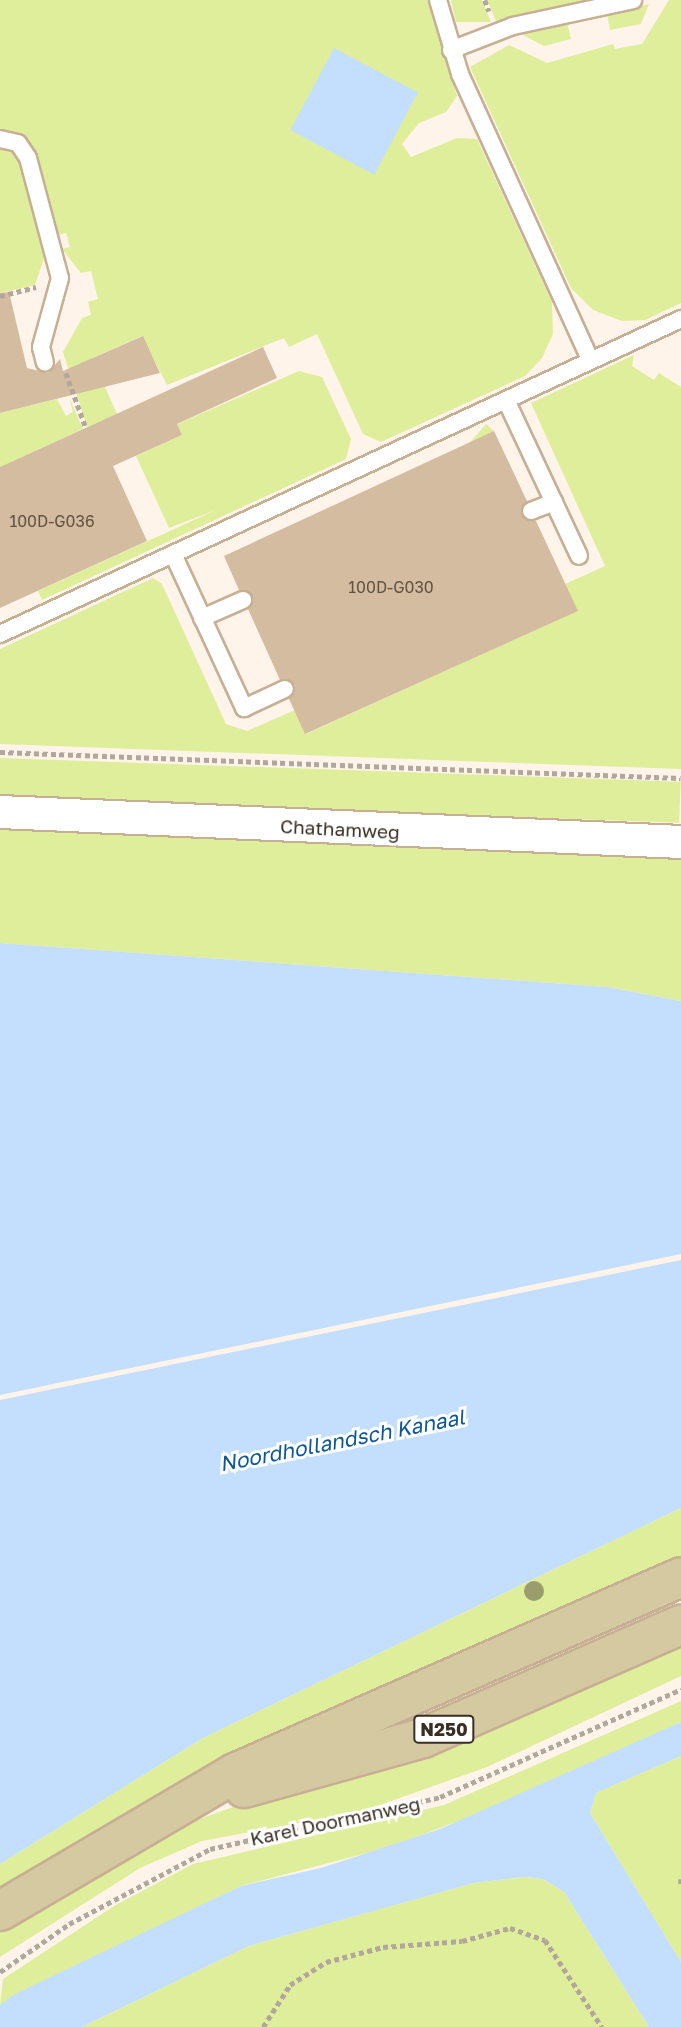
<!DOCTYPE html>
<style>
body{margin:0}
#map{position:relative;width:681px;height:2027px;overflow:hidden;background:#fef4e9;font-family:"Golos Text",sans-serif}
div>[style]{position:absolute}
.green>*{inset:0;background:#dfee9a;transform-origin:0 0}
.water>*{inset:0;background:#c4dffd;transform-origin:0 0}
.pier>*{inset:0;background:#fef4e9}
.building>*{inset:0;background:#d4bca1}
.path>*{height:4.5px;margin-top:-2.25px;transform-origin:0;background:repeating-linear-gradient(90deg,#b1a79c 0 5px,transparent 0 8.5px)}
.roads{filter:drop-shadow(2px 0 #c7af94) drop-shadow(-2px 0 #c7af94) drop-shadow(0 2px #c7af94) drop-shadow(0 -2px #c7af94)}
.service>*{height:16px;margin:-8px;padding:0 8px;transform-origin:8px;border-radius:8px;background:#fff}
.minor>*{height:32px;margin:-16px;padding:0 16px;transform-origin:16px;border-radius:16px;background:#fff}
.primary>*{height:38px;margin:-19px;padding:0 19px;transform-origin:19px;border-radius:19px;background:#d4c9a0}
.trees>*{width:20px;height:20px;margin:-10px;border-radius:50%;background:#9c9d6d}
span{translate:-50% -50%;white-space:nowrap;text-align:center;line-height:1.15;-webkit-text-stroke:6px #fff;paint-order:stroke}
.number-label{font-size:16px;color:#5f5242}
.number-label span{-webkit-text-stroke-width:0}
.shield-label span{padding:2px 5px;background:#fff;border:2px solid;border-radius:5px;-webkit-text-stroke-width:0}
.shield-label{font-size:18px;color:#382e23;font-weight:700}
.street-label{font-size:19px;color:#382e23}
.water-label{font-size:21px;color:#0d5798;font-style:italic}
</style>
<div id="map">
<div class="green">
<i style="clip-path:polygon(0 0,427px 0,457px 96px,446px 112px,419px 123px,402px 144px,411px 157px,457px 138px,477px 139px,552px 302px,553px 334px,542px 358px,525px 376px,381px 442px,363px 434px,317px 334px,289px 347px,284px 338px,167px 385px,142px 336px,92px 358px,117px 414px,87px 427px,63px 352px,82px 318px,91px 315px,88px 302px,98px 299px,91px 271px,81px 273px,62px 249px,70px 247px,66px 233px,58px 235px,36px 151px,21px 135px,0 130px)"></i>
<i style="clip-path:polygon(451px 0,482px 0,491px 22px,456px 22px)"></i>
<i style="clip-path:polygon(487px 0,596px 0,496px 21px)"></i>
<i style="clip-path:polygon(669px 0,681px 0,681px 303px,645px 320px,622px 321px,593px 310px,571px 288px,470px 67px,509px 45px,547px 63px,613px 44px,615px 49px,642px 44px)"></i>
<i style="clip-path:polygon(649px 4px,641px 24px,610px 30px,607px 14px)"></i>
<i style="clip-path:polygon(567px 22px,571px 39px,544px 46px,517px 32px)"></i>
<i style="clip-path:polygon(0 148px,11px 151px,20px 165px,44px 258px,35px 285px,0 293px)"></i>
<i style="clip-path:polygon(634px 355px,632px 366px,654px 380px,659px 373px,681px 387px,681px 769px,0 744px,0 649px,153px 578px,162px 584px,226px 724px,247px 731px,295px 710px,306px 734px,577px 611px,565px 584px,605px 566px,531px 403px)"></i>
<i style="clip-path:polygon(299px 371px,322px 377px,351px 439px,346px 459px,42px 600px,38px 591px,216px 510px,169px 528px,136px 456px,182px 435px,173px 426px)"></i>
<i style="clip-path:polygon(69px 397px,83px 429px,0 467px,0 413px,57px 399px,66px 416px,73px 412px)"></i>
<i style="left:486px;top:424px;width:11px;height:289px;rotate:41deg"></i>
<i style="left:0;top:758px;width:681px;height:41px;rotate:2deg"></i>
<i style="clip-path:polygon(0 826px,681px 857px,681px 1001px,608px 987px,0 943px)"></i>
<i style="clip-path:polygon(681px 1508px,681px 1556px,203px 1776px,83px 1837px,0 1891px,0 1864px,203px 1738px)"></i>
<i style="clip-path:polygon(681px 1646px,681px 1676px,487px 1767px,363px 1811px,202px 1841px,140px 1868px,0 1957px,0 1933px,44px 1902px,194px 1821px)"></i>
<i style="clip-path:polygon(681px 1701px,681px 1722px,506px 1803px,390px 1847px,241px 1886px,0 2005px,3px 1979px,114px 1906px,193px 1864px,444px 1805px)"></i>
<i style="clip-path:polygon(681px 1756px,681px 1962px,590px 1813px,596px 1793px)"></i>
<i style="clip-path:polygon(524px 1877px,543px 1879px,564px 1892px,649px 2027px,82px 2027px,249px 1946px,474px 1883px)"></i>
</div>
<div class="water">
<i style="left:334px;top:48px;width:95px;height:93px;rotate:28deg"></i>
<i style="clip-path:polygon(0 943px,608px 987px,681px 1001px,681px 1508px,203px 1738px,0 1864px)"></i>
<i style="clip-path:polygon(681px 1722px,681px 1756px,596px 1793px,590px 1813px,681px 1962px,681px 2027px,649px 2027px,564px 1892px,543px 1879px,524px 1877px,474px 1883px,249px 1946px,82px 2027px,0 2027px,0 2005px,13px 1995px,241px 1886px,321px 1868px,440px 1829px)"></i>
</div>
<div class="pier">
<i style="clip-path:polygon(681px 1254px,681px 1260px,0 1400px,0 1395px)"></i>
</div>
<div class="building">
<i style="clip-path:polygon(9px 292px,27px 368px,48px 373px,60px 359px,63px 371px,143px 336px,160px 373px,0 413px,0 293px)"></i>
<i style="clip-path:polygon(263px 347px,277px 378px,177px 424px,182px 435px,113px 466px,147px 541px,0 608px,0 467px)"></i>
<i style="clip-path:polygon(494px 431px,527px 501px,522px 515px,536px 521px,578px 611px,305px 734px,289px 699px,295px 685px,280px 680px,248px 609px,252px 595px,239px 590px,224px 556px)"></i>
</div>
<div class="path">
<i style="left:485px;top:0;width:12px;rotate:70deg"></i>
<i style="left:0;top:296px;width:37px;rotate:-14deg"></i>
<i style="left:66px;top:373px;width:59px;rotate:70deg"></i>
<i style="left:0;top:752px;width:681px;rotate:2.19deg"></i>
<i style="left:681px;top:1879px;width:8px;rotate:90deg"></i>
<i style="left:0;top:1972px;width:84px;rotate:-34.8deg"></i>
<i style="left:69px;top:1924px;width:160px;rotate:-28deg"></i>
<i style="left:210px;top:1849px;width:236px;rotate:-12.7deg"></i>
<i style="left:440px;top:1797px;width:264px;rotate:-24.1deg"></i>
<i style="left:263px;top:2027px;width:50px;rotate:-57.3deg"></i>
<i style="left:290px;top:1985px;width:43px;rotate:-32.6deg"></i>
<i style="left:326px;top:1962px;width:59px;rotate:-14.7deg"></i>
<i style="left:383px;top:1947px;width:79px;rotate:-4.3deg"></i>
<i style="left:462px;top:1941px;width:50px;rotate:-15.2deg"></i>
<i style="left:510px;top:1928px;width:37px;rotate:19deg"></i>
<i style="left:545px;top:1940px;width:104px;rotate:56.8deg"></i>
</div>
<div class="roads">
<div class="service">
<i style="left:438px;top:0;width:77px;rotate:73.4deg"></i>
<i style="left:460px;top:74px;width:315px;rotate:65.5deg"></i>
<i style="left:451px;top:50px;width:66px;rotate:-21.2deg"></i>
<i style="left:513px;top:26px;width:123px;rotate:-12.2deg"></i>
<i style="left:0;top:139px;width:18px;rotate:13deg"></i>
<i style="left:18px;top:143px;width:18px;rotate:56deg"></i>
<i style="left:28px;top:158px;width:124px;rotate:75.1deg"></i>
<i style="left:60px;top:278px;width:72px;rotate:105.4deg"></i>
<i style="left:41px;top:347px;width:16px;rotate:76deg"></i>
<i style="left:506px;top:400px;width:172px;rotate:64.9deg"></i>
<i style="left:531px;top:511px;width:25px;rotate:-21deg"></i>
<i style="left:173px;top:554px;width:170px;rotate:65.2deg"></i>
<i style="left:244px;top:708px;width:45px;rotate:-24.9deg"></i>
<i style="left:202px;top:618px;width:45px;rotate:-23.7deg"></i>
<i style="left:0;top:634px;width:750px;rotate:-24.82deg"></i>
</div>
<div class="minor">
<i style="left:0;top:812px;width:682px;rotate:2.52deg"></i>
</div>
<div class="primary">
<i style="left:244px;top:1788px;width:186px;rotate:-15.6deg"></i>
<i style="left:423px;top:1738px;width:282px;rotate:-23.7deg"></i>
<i style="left:0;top:1911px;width:273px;rotate:-30.4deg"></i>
<i style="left:235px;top:1773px;width:487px;rotate:-23.7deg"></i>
</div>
</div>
<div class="trees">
<i style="left:534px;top:1591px"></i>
</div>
<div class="number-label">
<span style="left:52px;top:521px">100D-G036</span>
<span style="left:391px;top:587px">100D-G030</span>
</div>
<div class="shield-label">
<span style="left:444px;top:1729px">N250</span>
</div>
<div class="street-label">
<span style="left:340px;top:829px;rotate:3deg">Chathamweg</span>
<span style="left:335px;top:1821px;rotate:-12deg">Karel Doormanweg</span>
</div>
<div class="water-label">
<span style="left:342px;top:1440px;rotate:-11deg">Noordhollandsch Kanaal</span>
</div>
</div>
